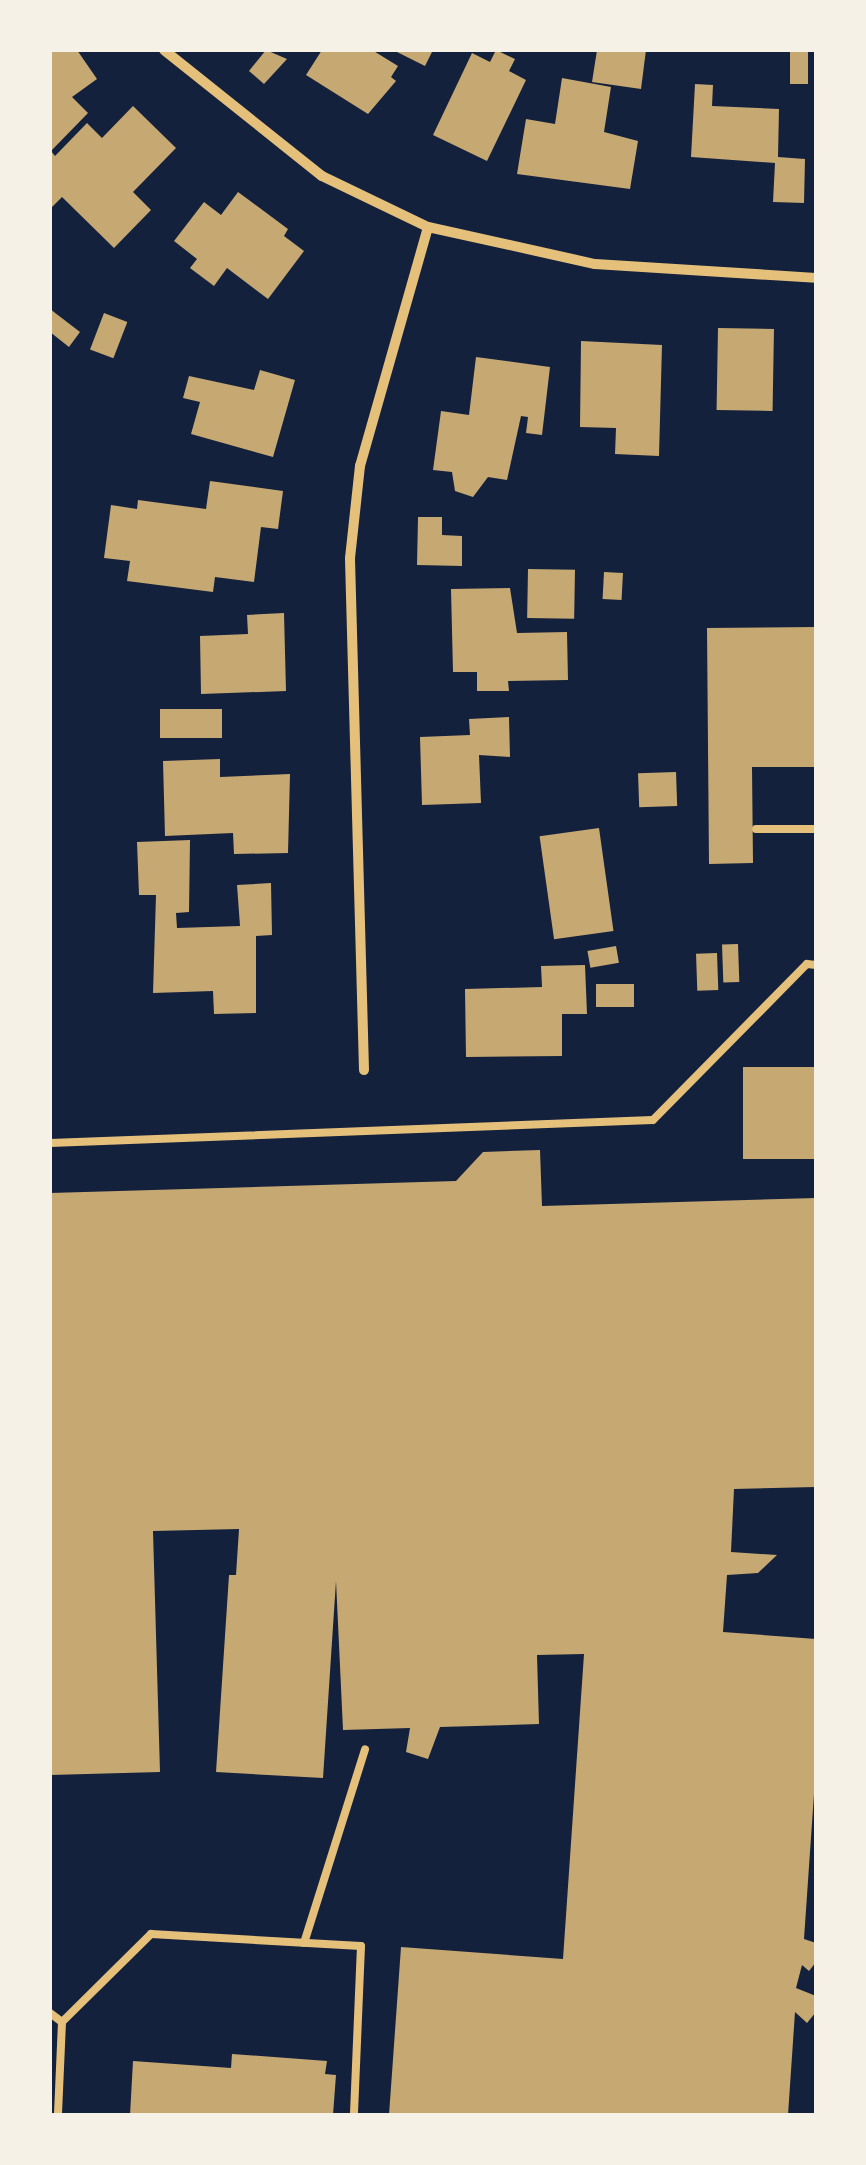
<!DOCTYPE html>
<style>
body{margin:0}
#map{position:relative;width:866px;height:2165px;overflow:hidden;background:#14213d;font-family:"Exo 2",sans-serif}
div>[style]{position:absolute}
.building>*{inset:0;background:#c6a872;transform-origin:0 0}
.service>*{height:8px;margin:-4px;padding:0 4px;transform-origin:4px;border-radius:4px;background:#e5c07b}
.minor>*{height:10px;margin:-5px;padding:0 5px;transform-origin:5px;border-radius:5px;background:#e5c07b}
span{translate:-50% -50%;white-space:nowrap;text-align:center;line-height:1.15;-webkit-text-stroke:10px #f6f1e7;paint-order:stroke}
.frame{position:absolute;inset:0;border:52px solid #f6f1e7;pointer-events:none}
</style>
<div id="map">
<div class="building">
<i style="clip-path:polygon(50px 50px,77px 50px,97px 79px,72px 97px,88px 113px,51px 151px,55px 156px,87px 123px,102px 138px,133px 106px,176px 148px,133px 192px,151px 210px,114px 248px,62px 197px,50px 209px)"></i>
<i style="clip-path:polygon(266px 50px,287px 59px,264px 84px,249px 71px)"></i>
<i style="clip-path:polygon(322px 50px,372px 50px,398px 66px,391px 77px,396px 81px,368px 114px,306px 75px)"></i>
<i style="clip-path:polygon(393px 50px,433px 50px,425px 66px)"></i>
<i style="clip-path:polygon(496px 50px,515px 59px,509px 71px,526px 80px,487px 161px,433px 135px,472px 53px,490px 62px)"></i>
<i style="clip-path:polygon(597px 50px,646px 50px,641px 89px,592px 82px)"></i>
<i style="left:790px;top:50px;width:18px;height:34px"></i>
<i style="clip-path:polygon(562px 78px,611px 87px,604px 132px,638px 141px,630px 189px,517px 174px,526px 119px,555px 124px)"></i>
<i style="clip-path:polygon(695px 84px,713px 85px,712px 106px,779px 109px,778px 157px,805px 159px,804px 203px,773px 202px,775px 163px,691px 157px)"></i>
<i style="clip-path:polygon(238px 192px,288px 229px,284px 236px,304px 251px,268px 299px,227px 268px,214px 286px,190px 268px,197px 259px,174px 241px,204px 202px,221px 215px)"></i>
<i style="clip-path:polygon(50px 309px,80px 332px,69px 347px,50px 332px)"></i>
<i style="left:104px;top:313px;width:25px;height:39px;rotate:21deg"></i>
<i style="left:718px;top:328px;width:56px;height:82px;rotate:1deg"></i>
<i style="clip-path:polygon(581px 341px,662px 345px,659px 456px,615px 454px,616px 428px,580px 427px)"></i>
<i style="clip-path:polygon(476px 357px,550px 367px,542px 435px,526px 433px,528px 417px,521px 416px,507px 480px,488px 477px,473px 497px,455px 491px,452px 472px,433px 470px,441px 411px,469px 415px)"></i>
<i style="clip-path:polygon(260px 370px,295px 380px,273px 457px,191px 434px,200px 402px,183px 398px,189px 376px,254px 390px)"></i>
<i style="clip-path:polygon(210px 481px,283px 491px,278px 529px,261px 527px,254px 582px,215px 577px,213px 592px,127px 581px,130px 561px,104px 558px,111px 505px,137px 509px,138px 500px,206px 509px)"></i>
<i style="clip-path:polygon(418px 517px,442px 517px,442px 535px,462px 536px,462px 566px,417px 565px)"></i>
<i style="left:528px;top:569px;width:47px;height:49px;rotate:1deg"></i>
<i style="left:604px;top:572px;width:19px;height:27px;rotate:3deg"></i>
<i style="clip-path:polygon(510px 588px,517px 633px,567px 632px,568px 680px,508px 681px,509px 691px,477px 691px,477px 672px,453px 672px,451px 589px)"></i>
<i style="clip-path:polygon(284px 613px,286px 691px,201px 694px,200px 636px,248px 634px,247px 615px)"></i>
<i style="clip-path:polygon(816px 627px,816px 767px,752px 767px,753px 863px,709px 864px,707px 628px)"></i>
<i style="left:222px;top:709px;width:29px;height:62px;rotate:90deg"></i>
<i style="clip-path:polygon(509px 717px,510px 757px,479px 755px,481px 803px,422px 805px,420px 737px,470px 735px,469px 719px)"></i>
<i style="clip-path:polygon(220px 759px,220px 777px,290px 774px,288px 853px,234px 854px,233px 833px,165px 836px,163px 761px)"></i>
<i style="left:676px;top:772px;width:34px;height:38px;rotate:88deg"></i>
<i style="left:599px;top:828px;width:104px;height:60px;rotate:82deg"></i>
<i style="clip-path:polygon(190px 840px,189px 912px,176px 913px,177px 928px,240px 926px,237px 885px,271px 883px,272px 935px,256px 936px,256px 1013px,214px 1014px,213px 991px,153px 993px,156px 895px,139px 895px,137px 842px)"></i>
<i style="left:738px;top:944px;width:38px;height:16px;rotate:88deg"></i>
<i style="left:616px;top:946px;width:17px;height:29px;rotate:80deg"></i>
<i style="left:717px;top:953px;width:37px;height:21px;rotate:88deg"></i>
<i style="clip-path:polygon(585px 965px,587px 1014px,562px 1014px,562px 1056px,466px 1057px,465px 989px,542px 987px,541px 966px)"></i>
<i style="left:634px;top:984px;width:23px;height:38px;rotate:90deg"></i>
<i style="left:816px;top:1067px;width:92px;height:73px;rotate:90deg"></i>
<i style="clip-path:polygon(540px 1150px,542px 1206px,816px 1198px,816px 1487px,734px 1489px,731px 1552px,777px 1555px,758px 1573px,727px 1575px,723px 1632px,816px 1639px,816px 1765px,804px 1939px,816px 1943px,816px 1962px,809px 1971px,802px 1965px,796px 1988px,816px 1996px,816px 2012px,807px 2023px,795px 2012px,788px 2115px,389px 2115px,401px 1947px,563px 1959px,584px 1654px,537px 1655px,539px 1724px,440px 1727px,428px 1759px,406px 1752px,410px 1728px,343px 1730px,336px 1581px,323px 1778px,216px 1772px,229px 1575px,236px 1575px,239px 1529px,153px 1531px,160px 1772px,50px 1775px,50px 1193px,456px 1181px,483px 1152px)"></i>
<i style="clip-path:polygon(232px 2054px,327px 2061px,325px 2074px,336px 2075px,333px 2115px,130px 2115px,133px 2061px,231px 2068px)"></i>
</div>
<div class="service">
<i style="left:756px;top:829px;width:60px"></i>
<i style="left:50px;top:1143px;width:603px;rotate:-2.18deg"></i>
<i style="left:653px;top:1120px;width:219px;rotate:-45.4deg"></i>
<i style="left:807px;top:964px;width:9px;rotate:6deg"></i>
<i style="left:304px;top:1943px;width:203px;rotate:-72.5deg"></i>
<i style="left:50px;top:2013px;width:15px;rotate:37deg"></i>
<i style="left:62px;top:2022px;width:93px;rotate:92.5deg"></i>
<i style="left:62px;top:2022px;width:125px;rotate:-44.7deg"></i>
<i style="left:151px;top:1934px;width:210px;rotate:3.3deg"></i>
<i style="left:361px;top:1946px;width:169px;rotate:92.4deg"></i>
</div>
<div class="minor">
<i style="left:164px;top:50px;width:202px;rotate:38.6deg"></i>
<i style="left:322px;top:176px;width:118px;rotate:25.7deg"></i>
<i style="left:428px;top:227px;width:171px;rotate:12.5deg"></i>
<i style="left:595px;top:264px;width:221px;rotate:3.6deg"></i>
<i style="left:364px;top:1070px;width:512px;rotate:-91.57deg"></i>
<i style="left:350px;top:558px;width:93px;rotate:-83.8deg"></i>
<i style="left:360px;top:466px;width:248px;rotate:-74.1deg"></i>
</div>
<div class="frame"></div>
</div>
